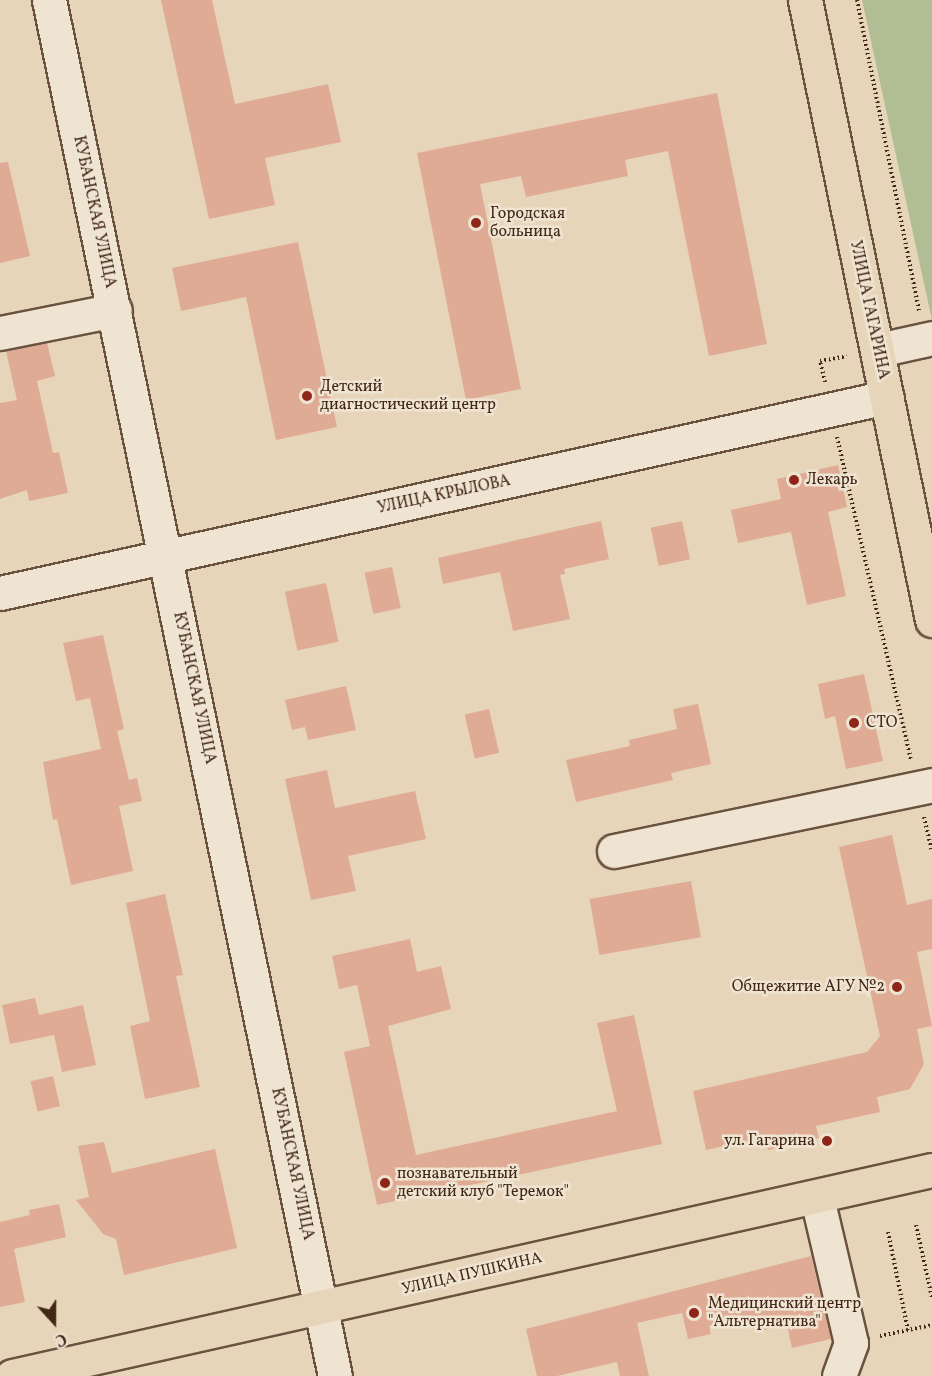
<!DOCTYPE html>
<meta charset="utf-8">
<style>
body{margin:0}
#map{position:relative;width:932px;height:1376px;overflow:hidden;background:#e7d5ba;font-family:Vollkorn,serif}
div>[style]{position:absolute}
.green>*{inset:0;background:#b1be94}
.building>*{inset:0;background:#dfab94;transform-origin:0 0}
.path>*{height:4px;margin-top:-2px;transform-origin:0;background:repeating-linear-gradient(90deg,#422616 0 1.5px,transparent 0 4.5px)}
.roads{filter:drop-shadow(2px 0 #6b523f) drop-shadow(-2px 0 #6b523f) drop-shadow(0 2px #6b523f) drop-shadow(0 -2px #6b523f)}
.minor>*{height:33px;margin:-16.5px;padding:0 16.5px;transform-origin:16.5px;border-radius:16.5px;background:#efe4d2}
.major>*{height:33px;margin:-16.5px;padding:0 16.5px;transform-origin:16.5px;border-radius:16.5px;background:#e7d5ba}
.dots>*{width:16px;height:16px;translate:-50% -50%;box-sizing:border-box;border:3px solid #efe4d2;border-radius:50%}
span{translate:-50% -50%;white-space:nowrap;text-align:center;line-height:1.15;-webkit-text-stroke:5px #efe4d2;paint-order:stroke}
.street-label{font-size:16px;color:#422616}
.poi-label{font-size:16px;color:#422616}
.left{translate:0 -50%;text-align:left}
.right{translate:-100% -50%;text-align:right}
.north{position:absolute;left:24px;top:1292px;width:60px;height:60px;-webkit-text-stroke:4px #efe4d2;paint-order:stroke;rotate:159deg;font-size:16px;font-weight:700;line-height:24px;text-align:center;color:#422616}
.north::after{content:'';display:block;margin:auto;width:21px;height:27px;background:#422616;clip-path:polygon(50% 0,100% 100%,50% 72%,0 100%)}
</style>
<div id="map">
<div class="green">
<i style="clip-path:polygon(862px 0,932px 0,932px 320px)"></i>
</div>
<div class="building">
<i style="clip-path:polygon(161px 0,212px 0,235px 104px,328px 84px,341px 142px,265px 158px,275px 205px,209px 219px)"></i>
<i style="clip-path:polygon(717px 93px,767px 344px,709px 356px,668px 151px,625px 160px,628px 176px,526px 197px,521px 176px,480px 184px,521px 389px,466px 400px,417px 153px)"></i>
<i style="clip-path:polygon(8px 162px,30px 256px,0 263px,0 163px)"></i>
<i style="clip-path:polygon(298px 242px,337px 427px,276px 440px,246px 297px,181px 311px,172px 268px)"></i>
<i style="clip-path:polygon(47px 343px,55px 376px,37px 381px,53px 453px,59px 452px,68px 493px,29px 501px,27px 490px,0 499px,0 403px,17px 400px,6px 351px)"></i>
<i style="clip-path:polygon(838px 465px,847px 507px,828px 512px,846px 596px,807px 605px,791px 532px,738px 543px,731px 510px,781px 499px,777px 479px)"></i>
<i style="clip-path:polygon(601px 521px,609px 559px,564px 569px,565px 574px,560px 575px,570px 619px,513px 631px,500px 572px,443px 584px,438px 558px)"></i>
<i style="left:682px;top:521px;width:39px;height:32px;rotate:78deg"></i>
<i style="left:392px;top:567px;width:42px;height:28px;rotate:78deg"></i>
<i style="left:326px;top:583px;width:60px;height:42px;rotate:78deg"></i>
<i style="clip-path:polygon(103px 635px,124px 729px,117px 731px,129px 780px,137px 778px,142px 801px,119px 806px,133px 871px,71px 885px,57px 819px,53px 820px,43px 762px,101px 749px,90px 698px,76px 701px,63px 643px)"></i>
<i style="clip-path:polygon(864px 674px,883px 761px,846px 769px,835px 716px,825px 719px,818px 684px)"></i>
<i style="clip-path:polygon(346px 686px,356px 730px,308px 740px,305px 727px,292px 730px,285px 700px)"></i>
<i style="clip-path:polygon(698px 704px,711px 764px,671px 773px,673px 780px,576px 802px,566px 760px,630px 746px,629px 740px,677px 729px,673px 709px)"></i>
<i style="left:489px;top:709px;width:45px;height:25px;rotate:77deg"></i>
<i style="clip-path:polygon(327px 770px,335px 808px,415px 791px,426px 839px,348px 856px,356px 891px,311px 900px,285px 779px)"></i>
<i style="clip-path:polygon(892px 835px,907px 905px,932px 899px,932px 949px,917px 952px,932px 1026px,917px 1029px,924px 1064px,910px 1089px,877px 1097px,880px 1112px,816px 1126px,819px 1138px,768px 1150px,765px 1137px,706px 1150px,693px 1091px,867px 1052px,880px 1036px,839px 847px)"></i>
<i style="left:691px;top:881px;width:57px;height:103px;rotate:80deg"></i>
<i style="clip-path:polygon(165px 894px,183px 975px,176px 976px,200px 1087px,145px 1099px,130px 1026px,150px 1021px,126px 903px)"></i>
<i style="clip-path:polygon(410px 939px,417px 972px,441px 966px,451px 1009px,388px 1026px,416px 1155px,617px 1111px,597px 1023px,634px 1015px,662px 1144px,377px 1205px,344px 1052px,370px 1046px,357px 985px,339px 989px,332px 956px)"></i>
<i style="clip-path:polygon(35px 998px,39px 1015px,83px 1005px,96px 1065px,62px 1072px,54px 1035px,10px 1044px,2px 1005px)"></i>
<i style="left:53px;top:1076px;width:31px;height:23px;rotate:77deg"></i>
<i style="clip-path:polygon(104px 1142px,112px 1173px,215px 1149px,237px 1248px,124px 1275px,116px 1239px,103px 1234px,76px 1200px,89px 1197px,78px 1146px)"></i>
<i style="clip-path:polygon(59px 1204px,66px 1237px,14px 1249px,25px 1302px,0 1307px,0 1222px,30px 1215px,29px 1210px)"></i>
<i style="clip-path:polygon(811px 1256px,831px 1339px,792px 1348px,787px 1325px,760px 1331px,757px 1316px,709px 1326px,711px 1334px,688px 1339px,682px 1313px,637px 1323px,649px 1376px,620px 1376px,617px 1362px,557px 1376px,537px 1376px,526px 1329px)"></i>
</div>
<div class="path">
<i style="left:857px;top:0;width:317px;rotate:78.7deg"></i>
<i style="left:825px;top:382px;width:22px;rotate:-103deg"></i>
<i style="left:820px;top:361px;width:27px;rotate:-10deg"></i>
<i style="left:837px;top:437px;width:331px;rotate:77.1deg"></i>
<i style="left:924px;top:817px;width:35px;rotate:77deg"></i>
<i style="left:916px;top:1225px;width:75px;rotate:77.6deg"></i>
<i style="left:888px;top:1232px;width:100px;rotate:78.5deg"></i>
<i style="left:880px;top:1336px;width:53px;rotate:-11.9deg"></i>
</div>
<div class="roads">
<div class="minor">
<i style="left:49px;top:0;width:1405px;rotate:78.26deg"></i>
<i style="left:0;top:333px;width:117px;rotate:-11.3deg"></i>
<i style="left:878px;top:350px;width:55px;rotate:-12.5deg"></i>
<i style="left:0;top:593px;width:908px;rotate:-12.46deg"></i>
<i style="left:614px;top:851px;width:325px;rotate:-11.7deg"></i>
<i style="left:817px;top:1198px;width:149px;rotate:76.8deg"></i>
<i style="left:851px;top:1343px;width:35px;rotate:110deg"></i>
</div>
<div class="major">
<i style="left:805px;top:0;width:633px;rotate:78.42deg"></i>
<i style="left:12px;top:1376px;width:943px;rotate:-12.62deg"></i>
</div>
</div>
<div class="dots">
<i style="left:476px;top:223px;background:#8f2418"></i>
<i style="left:307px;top:396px;background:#8f2418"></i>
<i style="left:794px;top:480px;background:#8f2418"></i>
<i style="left:854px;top:723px;background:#8f2418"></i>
<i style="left:897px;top:987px;background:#8f2418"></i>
<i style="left:827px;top:1141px;background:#8f2418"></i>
<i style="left:385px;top:1183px;background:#8f2418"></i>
<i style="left:694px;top:1313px;background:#8f2418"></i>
</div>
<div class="street-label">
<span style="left:94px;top:212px;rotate:78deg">КУБАНСКАЯ УЛИЦА</span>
<span style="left:869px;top:310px;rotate:78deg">УЛИЦА ГАГАРИНА</span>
<span style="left:444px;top:495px;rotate:-12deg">УЛИЦА КРЫЛОВА</span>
<span style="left:194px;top:688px;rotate:78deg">КУБАНСКАЯ УЛИЦА</span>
<span style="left:292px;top:1164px;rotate:78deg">КУБАНСКАЯ УЛИЦА</span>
<span style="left:472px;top:1274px;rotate:-13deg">УЛИЦА ПУШКИНА</span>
</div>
<div class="poi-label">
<span class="left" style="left:490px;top:223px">Городская<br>больница</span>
<span class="left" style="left:320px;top:396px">Детский<br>диагностический центр</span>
<span class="left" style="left:806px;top:480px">Лекарь</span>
<span class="left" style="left:866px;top:723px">СТО</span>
<span class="right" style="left:885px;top:987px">Общежитие АГУ №2</span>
<span class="right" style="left:815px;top:1141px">ул. Гагарина</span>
<span class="left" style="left:397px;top:1183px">познавательный<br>детский клуб "Теремок"</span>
<span class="left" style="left:708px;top:1313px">Медицинский центр<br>"Альтернатива"</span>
</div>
<div class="north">С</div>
</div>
